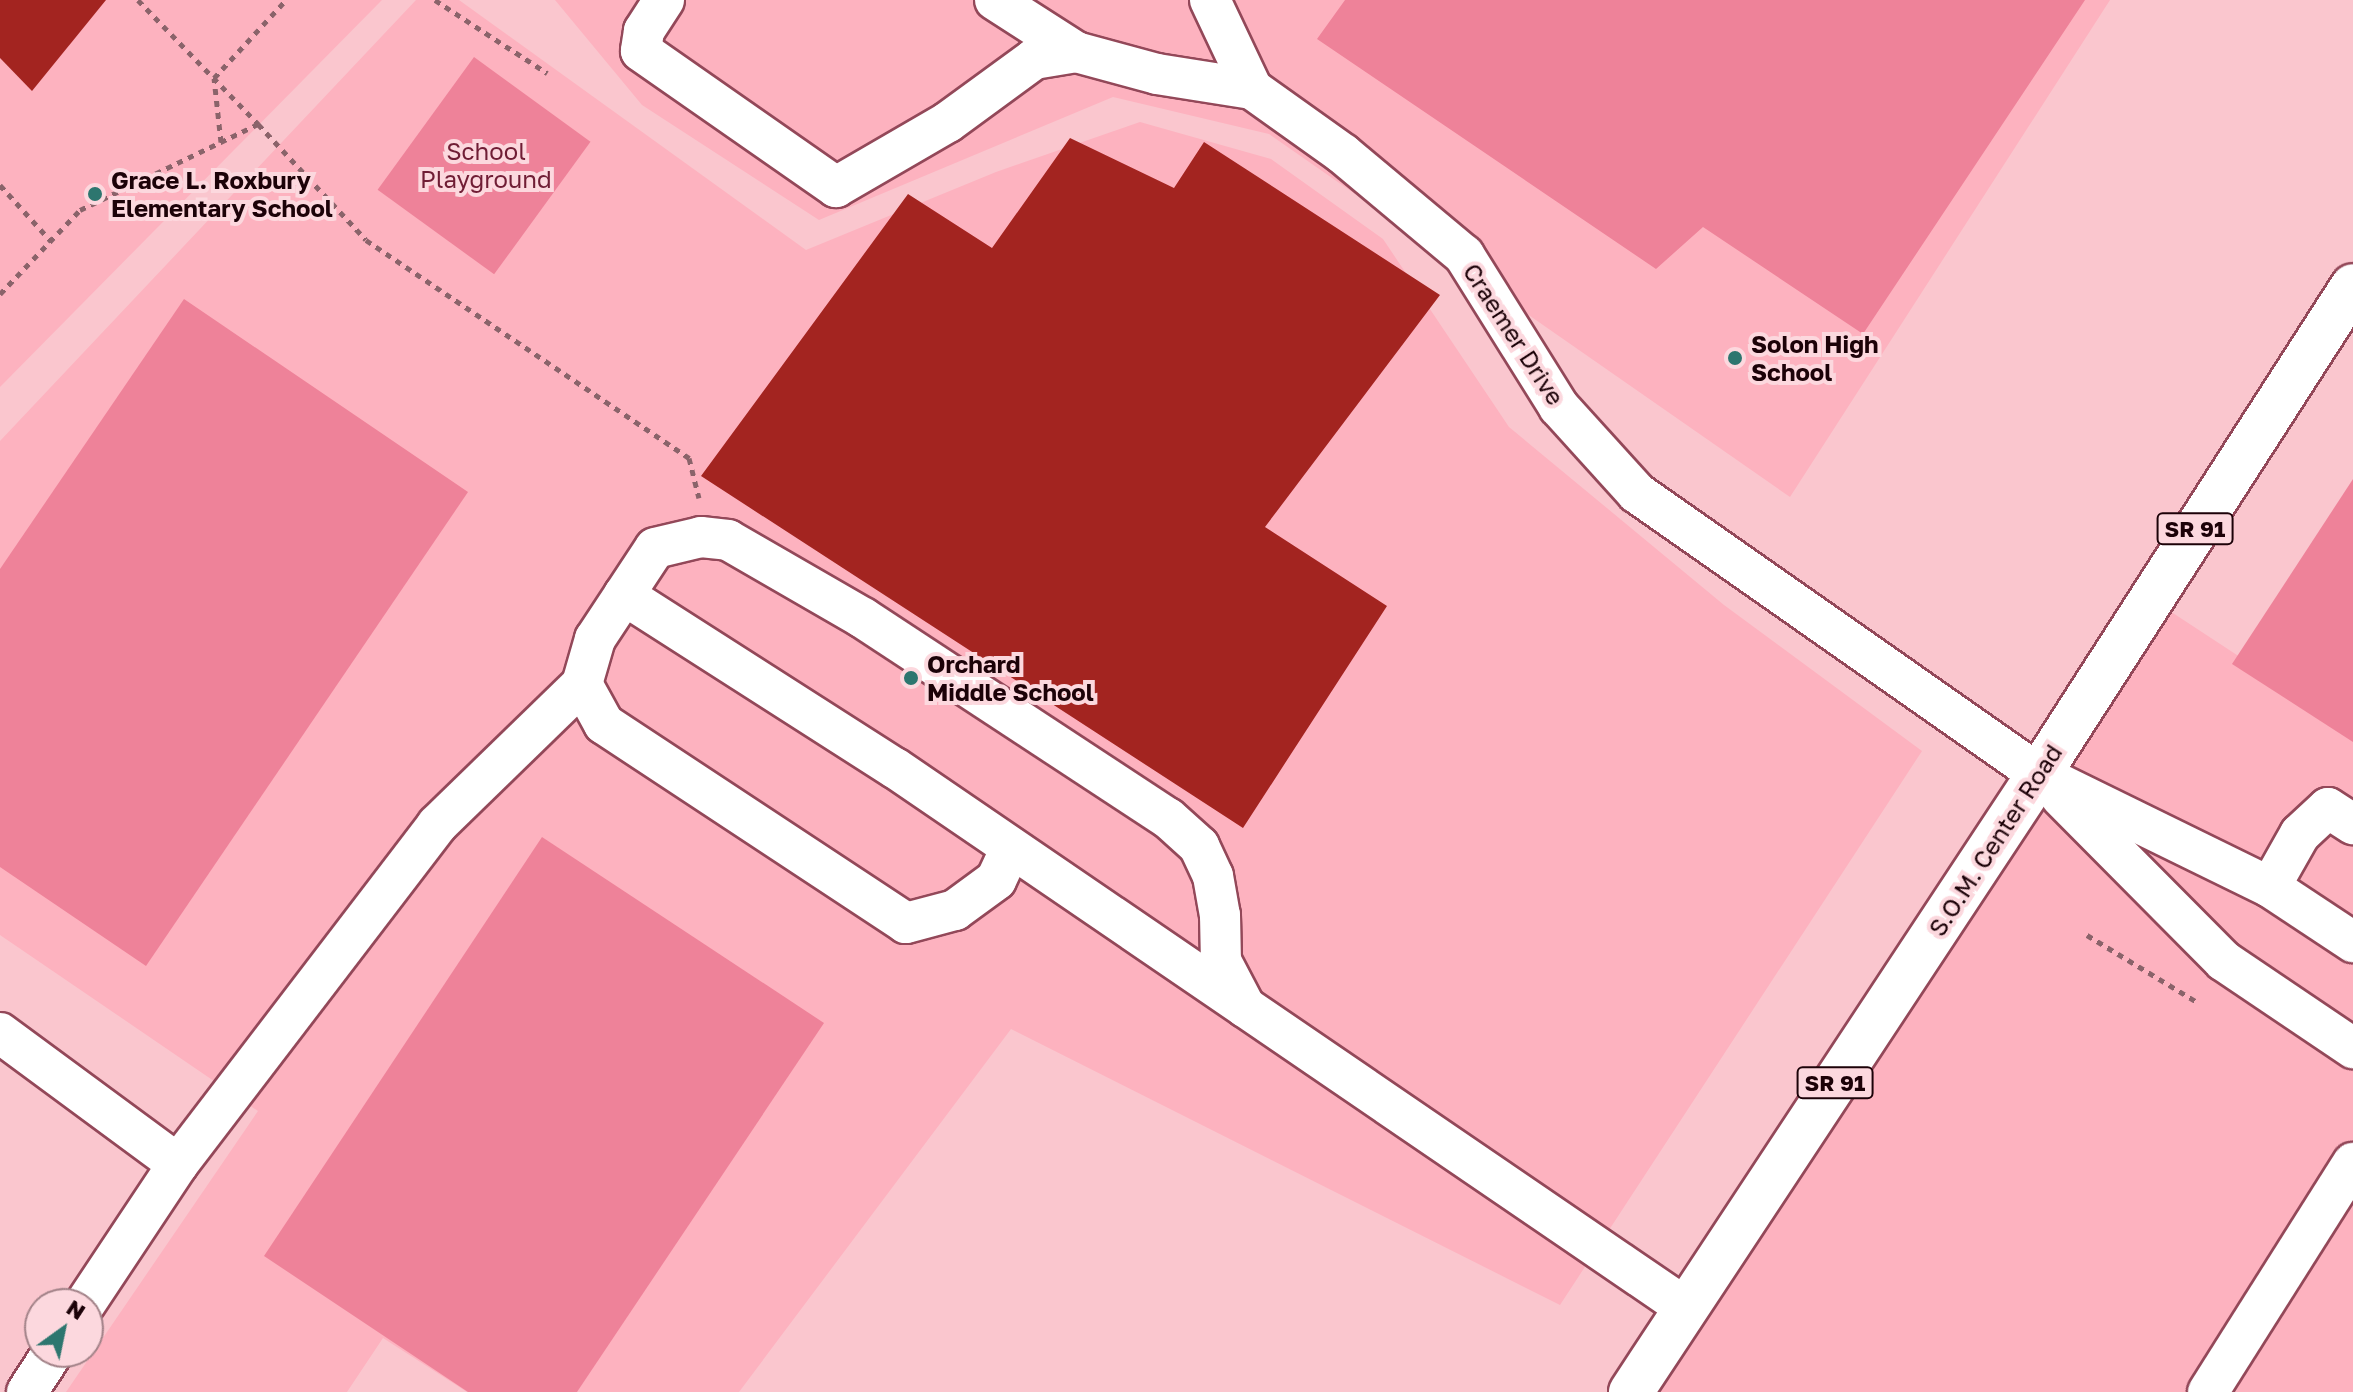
<!DOCTYPE html>
<style>
body{margin:0}
#map{position:relative;width:2353px;height:1392px;overflow:hidden;background:#fac6ce;font-family:"Golos Text",sans-serif}
div>[style]{position:absolute}
.built>*{inset:0;background:#fdb2bf}
.green>*{inset:0;background:#ee8299;transform-origin:0 0}
.building>*{inset:0;background:#a32420}
.path>*{height:5px;margin-top:-2.5px;transform-origin:0;background:repeating-linear-gradient(90deg,#8a636a 0 6px,transparent 0 12px)}
.roads{filter:drop-shadow(2px 0 #934859) drop-shadow(-2px 0 #934859) drop-shadow(0 2px #934859) drop-shadow(0 -2px #934859)}
.minor>*{height:40px;margin:-20px;padding:0 20px;transform-origin:20px;border-radius:20px;background:#fff}
.major>*{height:44px;margin:-22px;padding:0 22px;transform-origin:22px;border-radius:22px;background:#fff}
.dots>*{width:22px;height:22px;translate:-50% -50%;box-sizing:border-box;border:4px solid #fcd8de;border-radius:50%}
span{translate:-50% -50%;white-space:nowrap;text-align:center;line-height:1.15;-webkit-text-stroke:8px #fcd8de;paint-order:stroke}
.shield-label span{padding:2px 6px;background:#fcd8de;border:2px solid;border-radius:6px;-webkit-text-stroke-width:0}
.shield-label{font-size:22px;color:#1c0208;font-weight:700}
.park-label{font-size:24px;color:#701d35}
.poi-label{font-size:24px;color:#1c0208;font-weight:700}
.left{translate:0 -50%;text-align:left}
.street-label{font-size:24px;color:#1c0208}
.north{position:absolute;left:24px;top:1288px;width:80px;height:80px;box-sizing:border-box;background:#fcd8de;border:2px solid #a28288;border-radius:50%;rotate:33deg;font-size:22px;font-weight:700;line-height:32px;text-align:center;color:#1c0208}
.north::after{content:'';display:block;margin:auto;width:28px;height:36px;background:#2d766f;clip-path:polygon(50% 0,100% 100%,50% 72%,0 100%)}
</style>
<div id="map">
<div class="built">
<i style="clip-path:polygon(0 0,382px 0,0 387px)"></i>
<i style="clip-path:polygon(416px 0,459px 0,806px 250px,996px 172px,1140px 122px,1271px 159px,1383px 239px,1509px 427px,1724px 605px,1922px 751px,1560px 1305px,1011px 1029px,739px 1392px,467px 1392px,383px 1338px,347px 1392px,66px 1392px,258px 1111px,0 935px,0 441px)"></i>
<i style="clip-path:polygon(555px 0,2110px 0,1790px 497px,1269px 134px,1113px 97px,819px 220px,642px 105px)"></i>
<i style="clip-path:polygon(2150px 598px,2353px 731px,2353px 1392px,1631px 1392px)"></i>
</div>
<div class="green">
<i style="clip-path:polygon(1345px 0,2085px 0,1863px 334px,1703px 227px,1656px 269px,1317px 39px)"></i>
<i style="left:474px;top:57px;width:144px;height:164px;rotate:36deg"></i>
<i style="clip-path:polygon(184px 299px,468px 492px,146px 966px,0 867px,0 569px)"></i>
<i style="clip-path:polygon(2353px 479px,2353px 742px,2232px 664px)"></i>
<i style="clip-path:polygon(542px 837px,824px 1023px,577px 1392px,468px 1392px,264px 1256px)"></i>
</div>
<div class="building">
<i style="clip-path:polygon(0 0,106px 0,32px 91px,0 58px)"></i>
<i style="clip-path:polygon(1070px 138px,1174px 188px,1204px 142px,1440px 295px,1265px 527px,1387px 606px,1243px 828px,701px 476px,908px 194px,992px 248px)"></i>
</div>
<div class="path">
<i style="left:138px;top:0;width:173px;rotate:45.9deg"></i>
<i style="left:435px;top:0;width:134px;rotate:33.1deg"></i>
<i style="left:221px;top:142px;width:64px;rotate:-96.2deg"></i>
<i style="left:214px;top:78px;width:106px;rotate:-47.3deg"></i>
<i style="left:0;top:185px;width:76px;rotate:47.7deg"></i>
<i style="left:0;top:294px;width:116px;rotate:-46.4deg"></i>
<i style="left:80px;top:210px;width:198px;rotate:-25.8deg"></i>
<i style="left:258px;top:124px;width:158px;rotate:47deg"></i>
<i style="left:366px;top:240px;width:390px;rotate:34deg"></i>
<i style="left:689px;top:458px;width:41px;rotate:76deg"></i>
<i style="left:2087px;top:935px;width:129px;rotate:31.3deg"></i>
</div>
<div class="roads">
<div class="minor">
<i style="left:664px;top:0;width:37px;rotate:123deg"></i>
<i style="left:644px;top:31px;width:20px;rotate:99deg"></i>
<i style="left:641px;top:51px;width:238px;rotate:34.9deg"></i>
<i style="left:836px;top:187px;width:129px;rotate:-30.1deg"></i>
<i style="left:948px;top:122px;width:107px;rotate:-36.2deg"></i>
<i style="left:1034px;top:59px;width:43px;rotate:-9.5deg"></i>
<i style="left:1076px;top:52px;width:84px;rotate:15.2deg"></i>
<i style="left:1157px;top:74px;width:96px;rotate:9deg"></i>
<i style="left:1252px;top:89px;width:112px;rotate:35.5deg"></i>
<i style="left:1343px;top:154px;width:158px;rotate:39.9deg"></i>
<i style="left:1464px;top:255px;width:179px;rotate:58deg"></i>
<i style="left:1559px;top:407px;width:116px;rotate:47.8deg"></i>
<i style="left:1637px;top:493px;width:490px;rotate:35deg"></i>
<i style="left:2039px;top:774px;width:257px;rotate:26.1deg"></i>
<i style="left:2270px;top:887px;width:100px;rotate:33.5deg"></i>
<i style="left:995px;top:0;width:96px;rotate:32.7deg"></i>
<i style="left:1210px;top:0;width:98px;rotate:64.7deg"></i>
<i style="left:624px;top:595px;width:56px;rotate:-56.6deg"></i>
<i style="left:655px;top:548px;width:47px;rotate:-13.4deg"></i>
<i style="left:701px;top:537px;width:27px;rotate:6deg"></i>
<i style="left:728px;top:540px;width:156px;rotate:30deg"></i>
<i style="left:863px;top:618px;width:365px;rotate:33.3deg"></i>
<i style="left:1168px;top:818px;width:42px;rotate:42.1deg"></i>
<i style="left:1199px;top:846px;width:33px;rotate:65deg"></i>
<i style="left:1213px;top:876px;width:40px;rotate:80deg"></i>
<i style="left:1220px;top:915px;width:46px;rotate:88.8deg"></i>
<i style="left:1221px;top:961px;width:52px;rotate:62.4deg"></i>
<i style="left:2061px;top:797px;width:231px;rotate:45.2deg"></i>
<i style="left:2224px;top:961px;width:156px;rotate:34deg"></i>
<i style="left:1011px;top:848px;width:35px;rotate:115deg"></i>
<i style="left:996px;top:880px;width:51px;rotate:143.8deg"></i>
<i style="left:955px;top:910px;width:51px;rotate:165.1deg"></i>
<i style="left:906px;top:923px;width:362px;rotate:-146.6deg"></i>
<i style="left:604px;top:724px;width:46px;rotate:-118.8deg"></i>
<i style="left:582px;top:684px;width:47px;rotate:-73.9deg"></i>
<i style="left:595px;top:639px;width:53px;rotate:-56.6deg"></i>
<i style="left:624px;top:595px;width:322px;rotate:32.6deg"></i>
<i style="left:895px;top:768px;width:958px;rotate:34.32deg"></i>
<i style="left:2270px;top:887px;width:61px;rotate:-60.5deg"></i>
<i style="left:2300px;top:834px;width:38px;rotate:-43deg"></i>
<i style="left:2328px;top:808px;width:30px;rotate:33deg"></i>
<i style="left:0;top:1033px;width:221px;rotate:36.4deg"></i>
<i style="left:178px;top:1164px;width:168px;rotate:123.6deg"></i>
<i style="left:178px;top:1164px;width:427px;rotate:-52.6deg"></i>
<i style="left:437px;top:825px;width:202px;rotate:-44.2deg"></i>
<i style="left:27px;top:1392px;width:48px;rotate:-57deg"></i>
<i style="left:2208px;top:1392px;width:271px;rotate:-57.7deg"></i>
</div>
<div class="major">
<i style="left:1631px;top:1392px;width:741px;rotate:-56.57deg"></i>
<i style="left:2039px;top:774px;width:580px;rotate:-57.24deg"></i>
</div>
</div>
<div class="dots">
<i style="left:95px;top:194px;background:#2d766f"></i>
<i style="left:1735px;top:358px;background:#2d766f"></i>
<i style="left:911px;top:678px;background:#2d766f"></i>
</div>
<div class="shield-label">
<span style="left:2195px;top:529px">SR 91</span>
<span style="left:1835px;top:1083px">SR 91</span>
</div>
<div class="park-label">
<span style="left:486px;top:165px">School<br>Playground</span>
</div>
<div class="poi-label">
<span class="left" style="left:111px;top:194px">Grace L. Roxbury<br>Elementary School</span>
<span class="left" style="left:1751px;top:358px">Solon High<br>School</span>
<span class="left" style="left:927px;top:678px">Orchard<br>Middle School</span>
</div>
<div class="street-label">
<span style="left:1514px;top:334px;rotate:57deg">Craemer Drive</span>
<span style="left:1995px;top:840px;rotate:-57deg">S.O.M. Center Road</span>
</div>
<div class="north">N</div>
</div>
